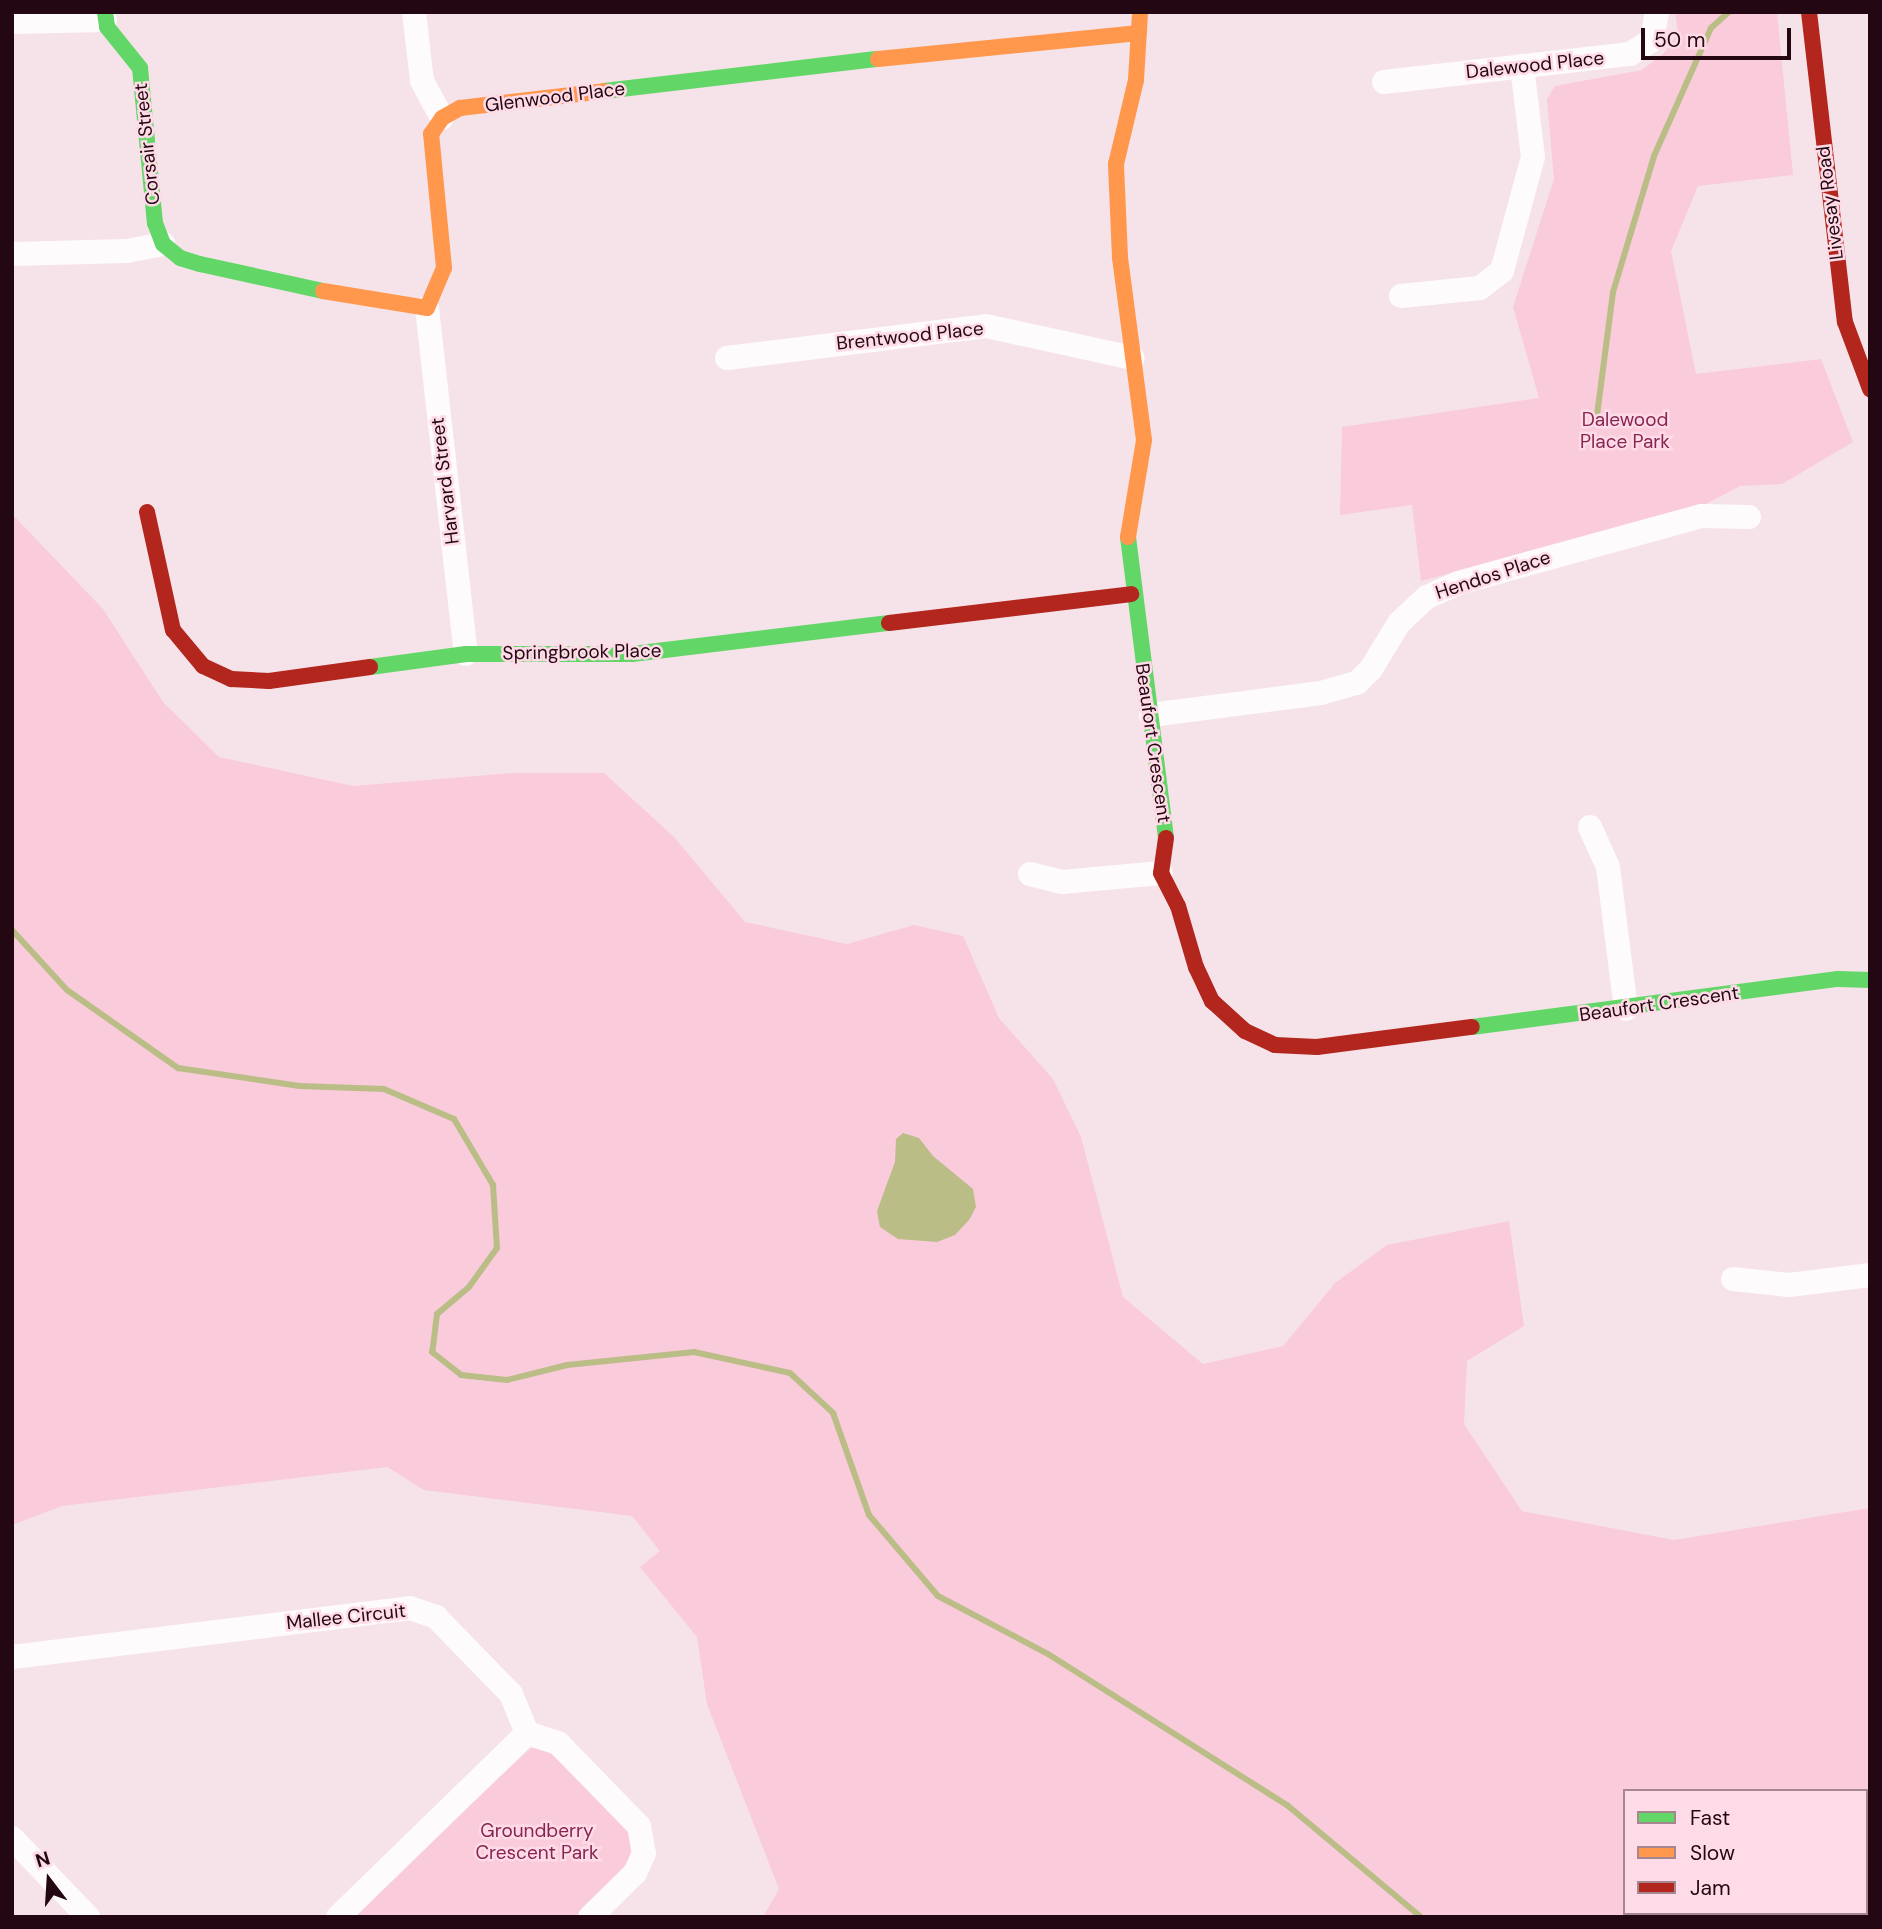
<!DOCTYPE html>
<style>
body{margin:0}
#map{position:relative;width:1882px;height:1929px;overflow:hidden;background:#f6e3e9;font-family:"DM Sans",sans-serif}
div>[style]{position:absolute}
.green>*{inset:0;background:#facbdb}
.water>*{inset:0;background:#babd86}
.stream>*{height:6px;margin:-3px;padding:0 3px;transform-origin:3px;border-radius:3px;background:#babd86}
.street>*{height:24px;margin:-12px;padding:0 12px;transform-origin:12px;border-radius:12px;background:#fefbfc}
.fast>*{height:16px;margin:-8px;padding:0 8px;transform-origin:8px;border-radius:8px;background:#63d668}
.slow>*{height:16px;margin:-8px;padding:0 8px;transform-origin:8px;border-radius:8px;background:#ff974d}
.jam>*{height:16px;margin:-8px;padding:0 8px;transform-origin:8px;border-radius:8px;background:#b3261e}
span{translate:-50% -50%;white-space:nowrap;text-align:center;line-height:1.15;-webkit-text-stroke:5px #fedbe6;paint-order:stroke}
.street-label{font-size:19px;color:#230712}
.park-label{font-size:19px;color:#872451}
.frame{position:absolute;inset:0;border:14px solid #230712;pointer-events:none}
.legend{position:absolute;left:1623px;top:1789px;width:245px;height:126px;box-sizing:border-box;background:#fedbe6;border:2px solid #a68691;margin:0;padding:9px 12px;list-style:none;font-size:21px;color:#230712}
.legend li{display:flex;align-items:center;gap:14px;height:35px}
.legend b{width:35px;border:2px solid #a68691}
.north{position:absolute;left:14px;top:1845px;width:70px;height:70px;-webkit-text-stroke:5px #fedbe6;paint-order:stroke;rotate:343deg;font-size:19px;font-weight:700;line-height:28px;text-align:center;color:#230712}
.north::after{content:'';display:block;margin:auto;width:24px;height:32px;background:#230712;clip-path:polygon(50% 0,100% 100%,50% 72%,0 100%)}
.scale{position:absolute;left:1641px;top:28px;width:150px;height:32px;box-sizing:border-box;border:4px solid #230712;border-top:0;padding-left:9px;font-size:21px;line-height:24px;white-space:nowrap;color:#230712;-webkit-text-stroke:5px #fedbe6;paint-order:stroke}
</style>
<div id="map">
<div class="green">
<i style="clip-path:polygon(1675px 12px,1777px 12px,1793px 175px,1698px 186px,1671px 251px,1696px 374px,1821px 359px,1853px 442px,1782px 484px,1740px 486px,1700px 507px,1421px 581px,1412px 505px,1340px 515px,1342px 427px,1539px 398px,1513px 307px,1554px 179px,1547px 99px,1555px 86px,1642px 70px,1664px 53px,1678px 32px)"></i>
<i style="clip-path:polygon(evenodd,12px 514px,103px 609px,163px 702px,219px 757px,353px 786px,514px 773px,604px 773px,674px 837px,745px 922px,847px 944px,914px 925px,963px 936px,999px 1018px,1053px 1079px,1081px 1137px,1123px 1297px,1203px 1364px,1283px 1346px,1335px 1283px,1387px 1245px,1509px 1221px,1524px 1326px,1467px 1361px,1464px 1424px,1522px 1511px,1674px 1540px,1870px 1508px,1870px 1917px,763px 1917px,779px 1889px,707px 1704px,697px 1637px,640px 1567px,660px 1551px,632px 1516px,424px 1490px,387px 1467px,62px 1506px,12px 1525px,12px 514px,1625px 1791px,1866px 1791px,1866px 1913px,1625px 1913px,1625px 1791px)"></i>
<i style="clip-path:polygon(531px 1748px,547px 1749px,623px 1822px,632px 1839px,631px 1861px,578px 1917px,350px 1917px)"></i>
</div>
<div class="water">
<i style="clip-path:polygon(903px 1133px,919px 1138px,933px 1156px,973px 1189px,976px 1207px,969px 1220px,955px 1235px,937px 1242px,898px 1239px,880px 1227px,877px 1211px,895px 1162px,896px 1139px)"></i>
</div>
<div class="stream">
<i style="left:1596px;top:423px;width:132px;rotate:-82.6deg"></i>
<i style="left:1613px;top:292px;width:142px;rotate:-73.2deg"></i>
<i style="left:1654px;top:156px;width:140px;rotate:-66deg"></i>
<i style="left:1711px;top:28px;width:24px;rotate:-42deg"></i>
<i style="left:12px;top:930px;width:81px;rotate:47.5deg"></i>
<i style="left:67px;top:990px;width:136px;rotate:35.1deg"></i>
<i style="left:178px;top:1068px;width:123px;rotate:8.4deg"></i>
<i style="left:300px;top:1086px;width:84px;rotate:2deg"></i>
<i style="left:384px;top:1089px;width:76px;rotate:23.2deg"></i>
<i style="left:454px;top:1119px;width:77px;rotate:59.4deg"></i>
<i style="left:493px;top:1185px;width:63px;rotate:86.4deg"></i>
<i style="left:497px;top:1248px;width:48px;rotate:125.7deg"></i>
<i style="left:469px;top:1287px;width:42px;rotate:139.8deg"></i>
<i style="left:437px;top:1314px;width:38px;rotate:97deg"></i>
<i style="left:432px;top:1352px;width:37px;rotate:38deg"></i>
<i style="left:461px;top:1375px;width:46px;rotate:6.2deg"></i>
<i style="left:507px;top:1380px;width:62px;rotate:-14deg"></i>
<i style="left:567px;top:1365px;width:128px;rotate:-5.8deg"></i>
<i style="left:694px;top:1352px;width:98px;rotate:12.3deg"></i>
<i style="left:790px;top:1373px;width:59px;rotate:42.9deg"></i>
<i style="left:833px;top:1413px;width:108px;rotate:70.6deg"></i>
<i style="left:869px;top:1515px;width:106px;rotate:49.6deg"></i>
<i style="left:938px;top:1596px;width:124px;rotate:27.8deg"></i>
<i style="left:1048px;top:1654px;width:283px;rotate:32.3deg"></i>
<i style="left:1287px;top:1805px;width:175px;rotate:39.9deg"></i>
</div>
<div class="street">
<i style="left:414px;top:12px;width:69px;rotate:83.4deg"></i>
<i style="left:422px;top:81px;width:42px;rotate:61.6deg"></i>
<i style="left:12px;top:22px;width:93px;rotate:-1.2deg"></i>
<i style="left:1384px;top:82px;width:248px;rotate:-6.5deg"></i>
<i style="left:1630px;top:54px;width:26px;rotate:-32deg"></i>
<i style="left:1652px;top:40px;width:28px;rotate:-80deg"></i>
<i style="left:12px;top:254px;width:115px;rotate:-1.5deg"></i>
<i style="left:127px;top:251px;width:37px;rotate:-11deg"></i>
<i style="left:1401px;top:296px;width:79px;rotate:-5.8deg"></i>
<i style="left:1480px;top:288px;width:28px;rotate:-38deg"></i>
<i style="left:1502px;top:271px;width:118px;rotate:-74.8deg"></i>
<i style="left:1533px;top:157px;width:92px;rotate:-96.9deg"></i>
<i style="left:427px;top:308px;width:348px;rotate:83.6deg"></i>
<i style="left:727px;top:358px;width:261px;rotate:-7deg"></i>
<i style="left:986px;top:326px;width:150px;rotate:12.3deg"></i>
<i style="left:1151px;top:715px;width:171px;rotate:-7.4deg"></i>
<i style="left:1321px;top:693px;width:37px;rotate:-16deg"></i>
<i style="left:1357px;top:683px;width:20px;rotate:-45deg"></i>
<i style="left:1371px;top:669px;width:54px;rotate:-58.7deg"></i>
<i style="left:1399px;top:623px;width:38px;rotate:-43deg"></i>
<i style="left:1427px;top:597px;width:34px;rotate:-24deg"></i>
<i style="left:1458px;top:583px;width:253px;rotate:-15.4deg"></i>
<i style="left:1702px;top:516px;width:47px;rotate:1.2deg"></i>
<i style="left:1590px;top:827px;width:44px;rotate:65.8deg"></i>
<i style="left:1608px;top:867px;width:143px;rotate:82.8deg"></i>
<i style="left:1030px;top:874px;width:33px;rotate:14deg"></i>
<i style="left:1062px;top:882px;width:99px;rotate:-5.2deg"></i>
<i style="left:1733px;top:1279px;width:56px;rotate:6.1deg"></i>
<i style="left:1789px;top:1285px;width:82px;rotate:-7deg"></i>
<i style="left:12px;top:1657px;width:401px;rotate:-7deg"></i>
<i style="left:410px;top:1608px;width:28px;rotate:19deg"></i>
<i style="left:436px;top:1617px;width:107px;rotate:45.8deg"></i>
<i style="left:511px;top:1694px;width:42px;rotate:67.7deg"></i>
<i style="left:527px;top:1733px;width:33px;rotate:18deg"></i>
<i style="left:558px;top:1743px;width:116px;rotate:45.7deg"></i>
<i style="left:639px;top:1826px;width:27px;rotate:80deg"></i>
<i style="left:644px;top:1853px;width:22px;rotate:114deg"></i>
<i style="left:635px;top:1873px;width:63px;rotate:135.6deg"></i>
<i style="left:12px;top:1838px;width:110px;rotate:46.1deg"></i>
<i style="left:338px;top:1917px;width:264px;rotate:-44.2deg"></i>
</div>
<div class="fast">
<i style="left:105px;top:12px;width:15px;rotate:82deg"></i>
<i style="left:107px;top:27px;width:53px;rotate:51.2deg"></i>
<i style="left:140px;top:68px;width:156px;rotate:84.5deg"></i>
<i style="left:155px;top:223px;width:22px;rotate:69deg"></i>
<i style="left:163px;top:244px;width:22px;rotate:39deg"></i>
<i style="left:180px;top:258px;width:21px;rotate:17deg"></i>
<i style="left:200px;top:264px;width:126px;rotate:12.4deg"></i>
<i style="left:604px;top:91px;width:276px;rotate:-6.7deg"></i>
<i style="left:1128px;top:537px;width:303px;rotate:82.8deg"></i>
<i style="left:370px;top:667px;width:97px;rotate:-7.7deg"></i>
<i style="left:466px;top:654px;width:166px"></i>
<i style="left:632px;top:654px;width:259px;rotate:-6.9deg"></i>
<i style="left:1472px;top:1027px;width:369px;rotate:-7.5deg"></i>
<i style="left:1838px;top:979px;width:32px;rotate:2deg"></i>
</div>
<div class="slow">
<i style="left:878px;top:59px;width:262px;rotate:-5.7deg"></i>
<i style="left:323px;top:291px;width:105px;rotate:9.3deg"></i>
<i style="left:427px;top:308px;width:43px;rotate:-67deg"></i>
<i style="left:444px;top:268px;width:135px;rotate:-95.5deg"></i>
<i style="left:431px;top:134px;width:19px;rotate:-55deg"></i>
<i style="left:442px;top:118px;width:21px;rotate:-29deg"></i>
<i style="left:460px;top:108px;width:145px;rotate:-6.7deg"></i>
<i style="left:1128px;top:537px;width:98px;rotate:-80.6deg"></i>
<i style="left:1144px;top:440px;width:185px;rotate:-97.5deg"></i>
<i style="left:1120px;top:257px;width:93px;rotate:-92.5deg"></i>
<i style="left:1116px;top:164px;width:86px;rotate:-76.6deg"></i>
<i style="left:1136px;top:80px;width:68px;rotate:-86.6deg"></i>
</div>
<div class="jam">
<i style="left:1809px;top:12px;width:312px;rotate:83.4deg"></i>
<i style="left:1845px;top:322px;width:72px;rotate:69.5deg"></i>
<i style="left:147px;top:512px;width:121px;rotate:77.6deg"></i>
<i style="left:173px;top:630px;width:47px;rotate:50.2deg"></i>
<i style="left:203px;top:666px;width:31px;rotate:25deg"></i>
<i style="left:231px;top:679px;width:38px;rotate:3deg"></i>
<i style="left:269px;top:681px;width:102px;rotate:-7.9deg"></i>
<i style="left:889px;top:623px;width:244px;rotate:-6.8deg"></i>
<i style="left:1166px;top:838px;width:35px;rotate:98deg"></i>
<i style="left:1161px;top:873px;width:37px;rotate:63deg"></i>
<i style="left:1178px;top:906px;width:64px;rotate:73.6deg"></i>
<i style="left:1196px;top:967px;width:38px;rotate:65deg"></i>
<i style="left:1212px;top:1001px;width:45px;rotate:42.3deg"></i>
<i style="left:1245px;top:1031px;width:33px;rotate:25deg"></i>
<i style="left:1275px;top:1045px;width:42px;rotate:2.7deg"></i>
<i style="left:1317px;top:1047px;width:156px;rotate:-7.4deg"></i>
</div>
<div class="street-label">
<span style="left:1535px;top:65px;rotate:-6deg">Dalewood Place</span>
<span style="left:555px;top:97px;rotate:-7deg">Glenwood Place</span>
<span style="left:147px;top:144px;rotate:-96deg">Corsair Street</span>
<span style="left:1830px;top:203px;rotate:-97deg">Livesay Road</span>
<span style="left:910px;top:336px;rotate:-6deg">Brentwood Place</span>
<span style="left:445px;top:481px;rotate:-97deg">Harvard Street</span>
<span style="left:1493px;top:575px;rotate:-18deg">Hendos Place</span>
<span style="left:582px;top:652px;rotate:-1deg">Springbrook Place</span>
<span style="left:1153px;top:743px;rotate:82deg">Beaufort Crescent</span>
<span style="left:1659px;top:1004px;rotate:-8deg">Beaufort Crescent</span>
<span style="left:346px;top:1617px;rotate:-6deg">Mallee Circuit</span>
</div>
<div class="park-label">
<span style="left:1625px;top:431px">Dalewood<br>Place Park</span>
<span style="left:537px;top:1842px">Groundberry<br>Crescent Park</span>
</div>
<div class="frame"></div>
<ul class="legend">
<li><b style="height:9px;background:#63d668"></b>Fast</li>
<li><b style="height:9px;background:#ff974d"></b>Slow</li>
<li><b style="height:9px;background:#b3261e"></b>Jam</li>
</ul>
<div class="north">N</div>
<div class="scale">50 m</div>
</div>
